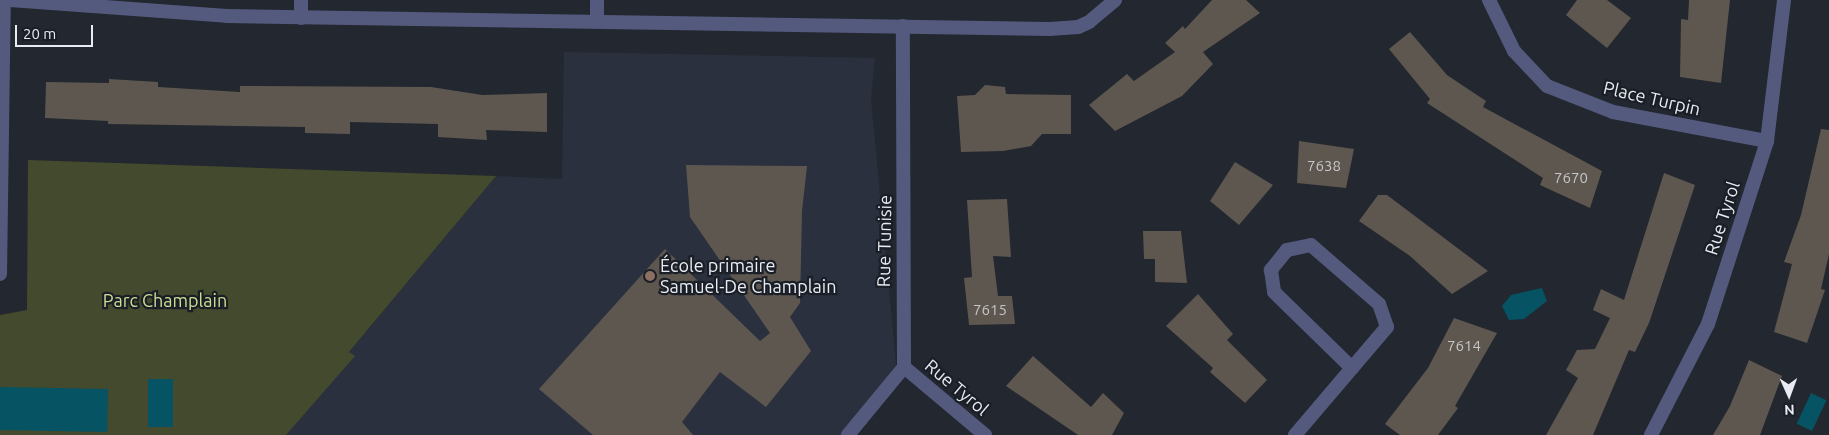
<!DOCTYPE html>
<meta charset="utf-8">
<style>
body{margin:0}
#map{position:relative;width:1829px;height:435px;overflow:hidden;background:#23272f;font-family:Ubuntu,sans-serif}
div>[style]{position:absolute}
.built>*{inset:0;background:#2a303e}
.green>*{inset:0;background:#444a2d}
.water>*{inset:0;background:#055363;transform-origin:0 0}
.building>*{inset:0;background:#5e574f}
.minor>*{height:14px;margin:-7px;padding:0 7px;transform-origin:7px;border-radius:7px;background:#54597e}
.dots>*{width:14px;height:14px;translate:-50% -50%;box-sizing:border-box;border:2px solid #1a1e26;border-radius:50%}
span{translate:-50% -50%;white-space:nowrap;text-align:center;line-height:1.15;-webkit-text-stroke:4.5px #1a1e26;paint-order:stroke}
.number-label{font-size:15px;color:#c6c6c8}
.number-label span{-webkit-text-stroke-width:0}
.street-label{font-size:18px;color:#e8ebf1}
.poi-label{font-size:18px;color:#e8ebf1}
.left{translate:0 -50%;text-align:left}
.park-label{font-size:18px;color:#cedf92}
.north{position:absolute;left:1764px;top:370px;width:50px;height:50px;-webkit-text-stroke:4px #1a1e26;paint-order:stroke;rotate:178deg;font-size:14px;font-weight:700;line-height:20px;text-align:center;color:#e8ebf1}
.north::after{content:'';display:block;margin:auto;width:18px;height:22px;background:#e8ebf1;clip-path:polygon(50% 0,100% 100%,50% 72%,0 100%)}
.scale{position:absolute;left:15px;top:25px;width:78px;height:22px;box-sizing:border-box;border:2px solid #e8ebf1;border-top:0;padding-left:6px;font-size:15px;line-height:18px;white-space:nowrap;color:#e8ebf1;-webkit-text-stroke:4px #1a1e26;paint-order:stroke}
</style>
<div id="map">
<div class="built">
<i style="clip-path:polygon(564px 52px,875px 58px,871px 99px,897px 374px,842px 435px,280px 435px,496px 176px,562px 179px)"></i>
</div>
<div class="green">
<i style="clip-path:polygon(28px 160px,496px 176px,349px 352px,355px 356px,286px 435px,0 435px,0 315px,27px 310px)"></i>
</div>
<div class="water">
<i style="clip-path:polygon(1542px 288px,1547px 301px,1524px 319px,1509px 320px,1502px 306px,1511px 295px)"></i>
<i style="left:148px;top:379px;width:25px;height:48px"></i>
<i style="left:0;top:387px;width:108px;height:43px;rotate:1deg"></i>
<i style="left:1811px;top:393px;width:17px;height:34px;rotate:25deg"></i>
</div>
<div class="building">
<i style="clip-path:polygon(1212px 0,1246px 0,1260px 13px,1203px 52px,1213px 64px,1182px 96px,1115px 131px,1089px 105px,1127px 74px,1134px 81px,1175px 52px,1165px 43px,1183px 26px,1185px 29px)"></i>
<i style="clip-path:polygon(1577px 0,1607px 0,1631px 18px,1607px 48px,1566px 15px)"></i>
<i style="clip-path:polygon(1689px 0,1730px 0,1721px 83px,1680px 77px,1681px 19px,1688px 20px)"></i>
<i style="clip-path:polygon(1410px 32px,1447px 75px,1486px 101px,1483px 107px,1602px 171px,1590px 208px,1540px 185px,1543px 178px,1427px 103px,1430px 99px,1389px 49px)"></i>
<i style="clip-path:polygon(109px 79px,158px 82px,158px 87px,240px 92px,240px 86px,431px 87px,482px 95px,547px 93px,547px 132px,486px 130px,487px 140px,438px 137px,438px 124px,350px 122px,350px 134px,305px 133px,305px 127px,108px 124px,108px 121px,45px 118px,46px 82px,109px 83px)"></i>
<i style="clip-path:polygon(985px 85px,1005px 87px,1006px 94px,1071px 95px,1071px 134px,1042px 134px,1031px 146px,1003px 151px,961px 152px,957px 96px,975px 95px)"></i>
<i style="clip-path:polygon(1821px 129px,1829px 130px,1829px 254px,1821px 289px,1825px 290px,1807px 343px,1774px 332px,1792px 264px,1784px 262px,1801px 215px)"></i>
<i style="clip-path:polygon(1299px 141px,1354px 149px,1346px 188px,1297px 183px)"></i>
<i style="clip-path:polygon(1235px 162px,1273px 185px,1239px 225px,1210px 201px)"></i>
<i style="clip-path:polygon(686px 165px,807px 166px,802px 211px,800px 303px,790px 317px,811px 351px,766px 407px,720px 372px,682px 422px,693px 435px,593px 435px,539px 389px,665px 249px,760px 341px,770px 333px,690px 217px)"></i>
<i style="clip-path:polygon(1664px 173px,1695px 185px,1649px 323px,1635px 352px,1629px 350px,1593px 435px,1546px 435px,1578px 378px,1566px 370px,1577px 350px,1595px 349px,1610px 318px,1593px 310px,1601px 289px,1624px 300px)"></i>
<i style="clip-path:polygon(1378px 195px,1387px 195px,1488px 271px,1452px 294px,1410px 256px,1359px 221px)"></i>
<i style="clip-path:polygon(1007px 199px,1011px 257px,993px 256px,998px 296px,1012px 296px,1015px 324px,969px 325px,964px 278px,972px 277px,967px 200px)"></i>
<i style="clip-path:polygon(1143px 231px,1181px 231px,1187px 283px,1155px 282px,1155px 259px,1144px 259px)"></i>
<i style="clip-path:polygon(1198px 294px,1233px 334px,1227px 340px,1267px 380px,1245px 403px,1210px 372px,1213px 368px,1166px 326px)"></i>
<i style="clip-path:polygon(1454px 318px,1497px 333px,1455px 406px,1458px 408px,1438px 435px,1400px 435px,1385px 424px,1428px 368px)"></i>
<i style="clip-path:polygon(1033px 356px,1091px 407px,1103px 393px,1124px 413px,1112px 435px,1078px 435px,1006px 386px)"></i>
<i style="clip-path:polygon(1749px 360px,1782px 376px,1760px 435px,1713px 435px,1730px 406px)"></i>
</div>
<div class="minor">
<i style="left:10px;top:0;width:217px;rotate:4.2deg"></i>
<i style="left:226px;top:16px;width:824px;rotate:0.9deg"></i>
<i style="left:1050px;top:29px;width:28px;rotate:-4deg"></i>
<i style="left:1078px;top:27px;width:12px;rotate:-24deg"></i>
<i style="left:1089px;top:22px;width:34px;rotate:-40deg"></i>
<i style="left:1489px;top:0;width:57px;rotate:63.9deg"></i>
<i style="left:1514px;top:51px;width:48px;rotate:46.7deg"></i>
<i style="left:1547px;top:86px;width:71px;rotate:21.5deg"></i>
<i style="left:1613px;top:112px;width:157px;rotate:10.7deg"></i>
<i style="left:301px;top:18px;width:18px;rotate:-90deg"></i>
<i style="left:597px;top:21px;width:21px;rotate:-90deg"></i>
<i style="left:0;top:274px;width:274px;rotate:-89.2deg"></i>
<i style="left:904px;top:367px;width:106px;rotate:40deg"></i>
<i style="left:848px;top:435px;width:88px;rotate:-50.5deg"></i>
<i style="left:904px;top:367px;width:341px;rotate:-90.2deg"></i>
<i style="left:1295px;top:435px;width:142px;rotate:-49.6deg"></i>
<i style="left:1387px;top:327px;width:24px;rotate:-109deg"></i>
<i style="left:1379px;top:304px;width:90px;rotate:-139.1deg"></i>
<i style="left:1311px;top:245px;width:25px;rotate:168deg"></i>
<i style="left:1287px;top:250px;width:26px;rotate:129deg"></i>
<i style="left:1271px;top:270px;width:22px;rotate:82deg"></i>
<i style="left:1274px;top:292px;width:109px;rotate:44.3deg"></i>
<i style="left:1651px;top:435px;width:125px;rotate:-62.8deg"></i>
<i style="left:1708px;top:324px;width:192px;rotate:-72.1deg"></i>
<i style="left:1767px;top:141px;width:142px;rotate:-83.1deg"></i>
</div>
<div class="dots">
<i style="left:650px;top:276px;background:#8d6e63"></i>
</div>
<div class="number-label">
<span style="left:1324px;top:166px">7638</span>
<span style="left:1571px;top:178px">7670</span>
<span style="left:990px;top:310px">7615</span>
<span style="left:1464px;top:346px">7614</span>
</div>
<div class="street-label">
<span style="left:1652px;top:98px;rotate:13deg">Place Turpin</span>
<span style="left:1722px;top:218px;rotate:-72deg">Rue Tyrol</span>
<span style="left:884px;top:241px;rotate:-89deg">Rue Tunisie</span>
<span style="left:957px;top:387px;rotate:40deg">Rue Tyrol</span>
</div>
<div class="poi-label">
<span class="left" style="left:660px;top:276px">École primaire<br>Samuel-De Champlain</span>
</div>
<div class="park-label">
<span style="left:165px;top:300px">Parc Champlain</span>
</div>
<div class="north">N</div>
<div class="scale">20 m</div>
</div>
